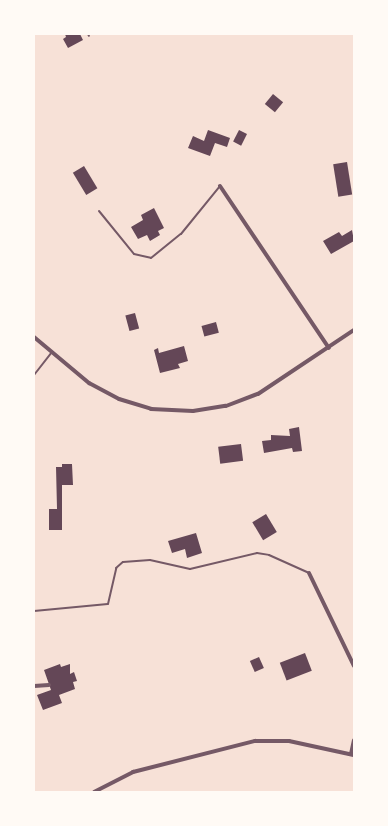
<!DOCTYPE html>
<style>
body{margin:0}
#map{position:relative;width:388px;height:826px;overflow:hidden;background:#f7e1d7;font-family:Lora,serif}
div>[style]{position:absolute}
.building>*{inset:0;background:#644757;transform-origin:0 0}
.service>*{height:2px;margin:-1px;padding:0 1px;transform-origin:1px;border-radius:1px;background:#755966}
.minor>*{height:4px;margin:-2px;padding:0 2px;transform-origin:2px;border-radius:2px;background:#755966}
span{translate:-50% -50%;white-space:nowrap;text-align:center;line-height:1.15;-webkit-text-stroke:4px #fffaf5;paint-order:stroke}
.frame{position:absolute;inset:0;border:35px solid #fffaf5;pointer-events:none}
</style>
<div id="map">
<div class="building">
<i style="clip-path:polygon(65px 34px,80px 34px,83px 40px,68px 48px,63px 39px,66px 37px)"></i>
<i style="left:273px;top:94px;width:13px;height:13px;rotate:39deg"></i>
<i style="clip-path:polygon(208px 130px,230px 138px,227px 147px,215px 143px,210px 156px,188px 148px,193px 136px,204px 141px)"></i>
<i style="left:239px;top:130px;width:9px;height:13px;rotate:27deg"></i>
<i style="left:347px;top:162px;width:33px;height:14px;rotate:81deg"></i>
<i style="left:84px;top:166px;width:26px;height:13px;rotate:59deg"></i>
<i style="clip-path:polygon(154px 208px,164px 228px,158px 231px,160px 235px,150px 241px,147px 235px,138px 239px,131px 227px,143px 220px,141px 215px)"></i>
<i style="clip-path:polygon(352px 230px,354px 241px,331px 254px,323px 241px,339px 232px,342px 236px)"></i>
<i style="left:135px;top:313px;width:16px;height:10px;rotate:75deg"></i>
<i style="left:216px;top:322px;width:11px;height:15px;rotate:75deg"></i>
<i style="clip-path:polygon(184px 346px,188px 361px,178px 364px,180px 368px,160px 373px,154px 350px,158px 348px,159px 353px)"></i>
<i style="clip-path:polygon(299px 427px,302px 451px,293px 452px,292px 448px,264px 453px,262px 441px,271px 440px,271px 435px,290px 436px,289px 429px)"></i>
<i style="left:241px;top:444px;width:17px;height:23px;rotate:83deg"></i>
<i style="clip-path:polygon(62px 464px,72px 464px,73px 485px,62px 485px,62px 530px,49px 530px,49px 509px,57px 509px,56px 467px,62px 467px)"></i>
<i style="left:266px;top:514px;width:21px;height:16px;rotate:59deg"></i>
<i style="clip-path:polygon(196px 533px,202px 553px,187px 558px,185px 549px,172px 553px,168px 541px)"></i>
<i style="left:305px;top:653px;width:19px;height:27px;rotate:69deg"></i>
<i style="left:259px;top:657px;width:12px;height:10px;rotate:66deg"></i>
<i style="clip-path:polygon(60px 664px,61px 667px,70px 664px,70px 674px,74px 672px,77px 681px,73px 682px,75px 689px,59px 695px,62px 703px,43px 710px,37px 695px,51px 690px,44px 670px)"></i>
</div>
<div class="service">
<i style="left:88px;top:34px;width:2px;rotate:63deg"></i>
<i style="left:99px;top:211px;width:55px;rotate:50.9deg"></i>
<i style="left:134px;top:254px;width:17px;rotate:13deg"></i>
<i style="left:151px;top:258px;width:38px;rotate:-39deg"></i>
<i style="left:181px;top:234px;width:62px;rotate:-50.9deg"></i>
<i style="left:34px;top:275px;width:29px;rotate:90deg"></i>
<i style="left:34px;top:375px;width:29px;rotate:-52deg"></i>
<i style="left:34px;top:611px;width:74px;rotate:-5.4deg"></i>
<i style="left:108px;top:604px;width:37px;rotate:-77deg"></i>
<i style="left:116px;top:568px;width:9px;rotate:-41deg"></i>
<i style="left:123px;top:562px;width:27px;rotate:-4deg"></i>
<i style="left:150px;top:560px;width:41px;rotate:12.7deg"></i>
<i style="left:190px;top:569px;width:69px;rotate:-13.4deg"></i>
<i style="left:257px;top:553px;width:12px;rotate:9deg"></i>
<i style="left:269px;top:555px;width:44px;rotate:24.2deg"></i>
</div>
<div class="minor">
<i style="left:220px;top:186px;width:195px;rotate:56.1deg"></i>
<i style="left:34px;top:337px;width:72px;rotate:39.9deg"></i>
<i style="left:89px;top:383px;width:34px;rotate:28deg"></i>
<i style="left:119px;top:399px;width:34px;rotate:17deg"></i>
<i style="left:151px;top:409px;width:42px;rotate:2.7deg"></i>
<i style="left:193px;top:411px;width:33px;rotate:-9deg"></i>
<i style="left:226px;top:406px;width:34px;rotate:-21deg"></i>
<i style="left:258px;top:394px;width:115px;rotate:-33.7deg"></i>
<i style="left:309px;top:573px;width:103px;rotate:64.2deg"></i>
<i style="left:34px;top:686px;width:15px;rotate:-4deg"></i>
<i style="left:351px;top:754px;width:14px;rotate:-78deg"></i>
<i style="left:94px;top:792px;width:44px;rotate:-27.1deg"></i>
<i style="left:133px;top:772px;width:126px;rotate:-14.3deg"></i>
<i style="left:255px;top:741px;width:34px"></i>
<i style="left:289px;top:741px;width:66px;rotate:12.2deg"></i>
</div>
<div class="frame"></div>
</div>
